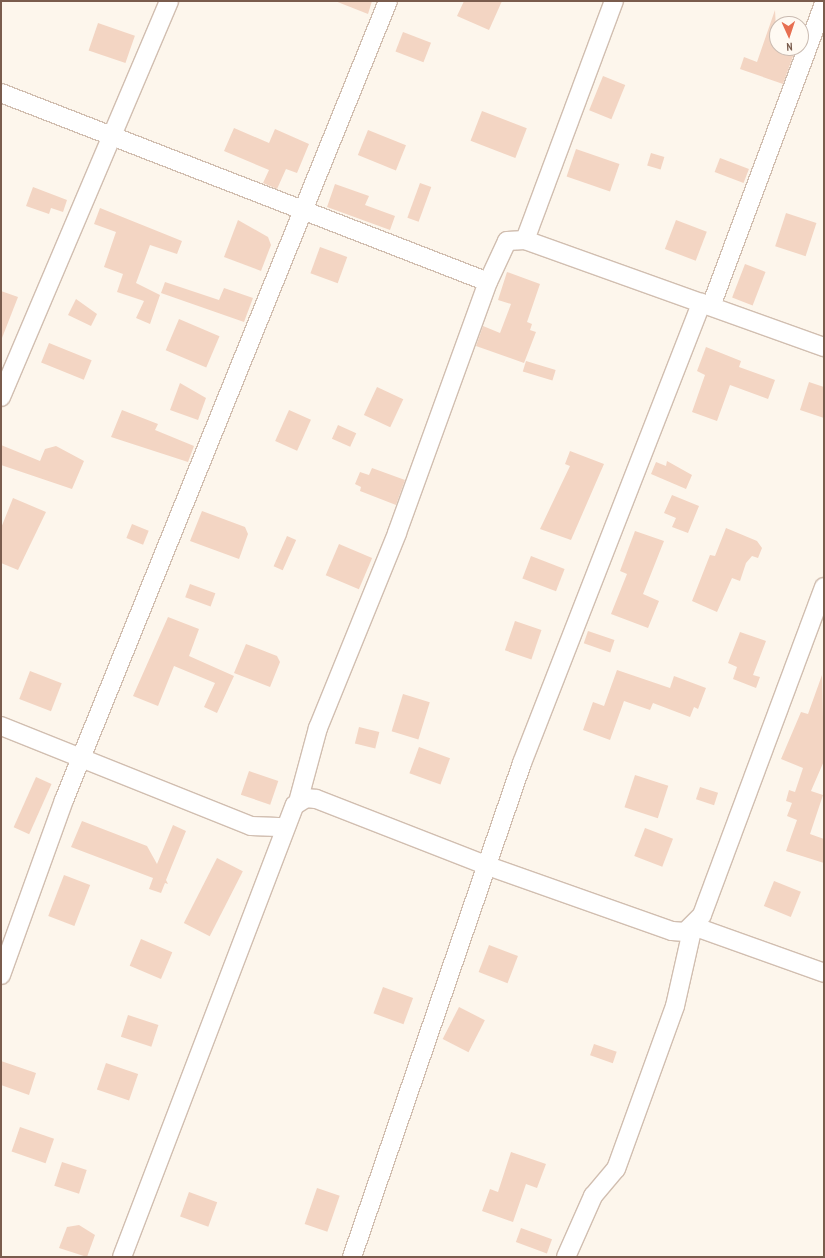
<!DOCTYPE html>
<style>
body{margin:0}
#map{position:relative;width:825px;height:1258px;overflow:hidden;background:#fdf6ec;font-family:"PT Sans Narrow",sans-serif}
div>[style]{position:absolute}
.building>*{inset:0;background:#f3d5c3;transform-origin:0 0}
.roads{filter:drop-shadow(1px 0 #d1beb0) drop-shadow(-1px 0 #d1beb0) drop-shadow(0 1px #d1beb0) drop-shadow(0 -1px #d1beb0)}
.minor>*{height:18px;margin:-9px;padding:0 9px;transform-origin:9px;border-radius:9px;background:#fff}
span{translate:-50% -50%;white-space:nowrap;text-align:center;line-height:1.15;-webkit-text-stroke:3px #fffaf3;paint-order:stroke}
.frame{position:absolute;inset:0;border:2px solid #7a5c4d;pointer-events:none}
.north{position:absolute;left:769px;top:16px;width:40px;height:40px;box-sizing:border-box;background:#fffaf3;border:1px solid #cabbb1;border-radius:50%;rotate:177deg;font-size:11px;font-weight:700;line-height:16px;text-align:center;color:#7a5c4d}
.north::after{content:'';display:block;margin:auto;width:14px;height:18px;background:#e76f51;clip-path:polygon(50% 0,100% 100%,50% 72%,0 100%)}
</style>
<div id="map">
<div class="building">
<i style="clip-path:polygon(335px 1px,372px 1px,368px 14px)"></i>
<i style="clip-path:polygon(464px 1px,502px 1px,489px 30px,457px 16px)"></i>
<i style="clip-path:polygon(775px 10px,777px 48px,796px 48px,783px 84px,740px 69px,744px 57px,757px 62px)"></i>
<i style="left:98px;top:23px;width:39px;height:29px;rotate:19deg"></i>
<i style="left:403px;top:32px;width:30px;height:21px;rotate:21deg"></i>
<i style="left:603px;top:76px;width:24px;height:37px;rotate:22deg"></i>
<i style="left:482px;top:111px;width:48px;height:32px;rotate:21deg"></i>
<i style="clip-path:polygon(234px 128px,269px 143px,275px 129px,309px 144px,297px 173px,286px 169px,277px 189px,263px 183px,269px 170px,224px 151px)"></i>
<i style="left:368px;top:130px;width:41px;height:27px;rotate:22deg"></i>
<i style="left:576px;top:149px;width:46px;height:29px;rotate:19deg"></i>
<i style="left:651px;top:153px;width:14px;height:13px;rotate:17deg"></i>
<i style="left:720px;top:158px;width:31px;height:15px;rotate:21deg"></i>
<i style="left:420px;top:183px;width:12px;height:37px;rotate:20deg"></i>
<i style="clip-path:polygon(335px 184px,369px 196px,365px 205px,395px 216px,390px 230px,327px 207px)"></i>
<i style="clip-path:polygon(33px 187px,67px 200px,63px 212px,51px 208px,49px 214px,26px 206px)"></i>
<i style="clip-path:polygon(100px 208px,182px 241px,177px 254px,150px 245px,136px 283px,160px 295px,150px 324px,136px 318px,144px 301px,117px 292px,123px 274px,104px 267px,116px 232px,94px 224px)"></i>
<i style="left:786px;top:213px;width:32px;height:35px;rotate:18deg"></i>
<i style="clip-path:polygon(238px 220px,268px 237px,271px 245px,261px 271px,224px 257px)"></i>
<i style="left:676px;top:220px;width:33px;height:31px;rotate:21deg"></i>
<i style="left:320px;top:247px;width:29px;height:28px;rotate:20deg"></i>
<i style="left:745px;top:264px;width:22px;height:36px;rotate:21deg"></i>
<i style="clip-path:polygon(507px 272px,540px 284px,527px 322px,532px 324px,530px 330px,536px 332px,524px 363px,476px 346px,483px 326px,500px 333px,511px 304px,498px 300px)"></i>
<i style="clip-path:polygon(165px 282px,219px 300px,224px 288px,253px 298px,244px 322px,161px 293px)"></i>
<i style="clip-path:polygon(1px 291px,18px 297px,2px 338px,1px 337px)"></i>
<i style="clip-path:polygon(76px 299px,97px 314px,91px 326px,68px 315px)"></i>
<i style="left:179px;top:319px;width:44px;height:34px;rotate:23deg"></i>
<i style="left:49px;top:343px;width:46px;height:21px;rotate:22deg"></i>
<i style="clip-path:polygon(706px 347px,741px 361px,739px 367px,775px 380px,768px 399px,730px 385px,717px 421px,692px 412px,705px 375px,697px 371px)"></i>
<i style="left:526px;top:361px;width:31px;height:11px;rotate:17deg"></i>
<i style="clip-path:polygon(809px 382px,824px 387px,824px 418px,800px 410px)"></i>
<i style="clip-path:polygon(180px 383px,206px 398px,198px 420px,170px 410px)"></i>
<i style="left:377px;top:387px;width:29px;height:31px;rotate:25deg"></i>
<i style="clip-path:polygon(122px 410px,158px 424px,155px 430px,194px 446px,188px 462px,111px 437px)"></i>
<i style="left:289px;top:410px;width:24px;height:34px;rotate:24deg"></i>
<i style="left:338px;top:425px;width:20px;height:15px;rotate:24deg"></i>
<i style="clip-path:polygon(1px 445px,40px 461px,45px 449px,56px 446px,84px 461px,72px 489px,1px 465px)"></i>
<i style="clip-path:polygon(570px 451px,604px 464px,571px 540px,540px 529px,570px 466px,565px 464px)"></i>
<i style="clip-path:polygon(667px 461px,692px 475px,686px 489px,651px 474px,656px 462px,666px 466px)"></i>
<i style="clip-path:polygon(372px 468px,405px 480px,396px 505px,360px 491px,361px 487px,355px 484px,360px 472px,369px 475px)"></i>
<i style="clip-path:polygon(672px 495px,699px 506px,688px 533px,672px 527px,676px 518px,664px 513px)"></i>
<i style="clip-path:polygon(13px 498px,46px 512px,18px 570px,1px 563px,1px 528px)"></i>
<i style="clip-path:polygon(202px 511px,245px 527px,248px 534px,239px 559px,190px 541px)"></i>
<i style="left:132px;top:524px;width:18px;height:15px;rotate:22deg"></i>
<i style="clip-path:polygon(726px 528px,757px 541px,762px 548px,758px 558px,752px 556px,746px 563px,740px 581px,732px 578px,717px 612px,692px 601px,710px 555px,715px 556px)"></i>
<i style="clip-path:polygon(635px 531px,664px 541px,643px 594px,659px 601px,648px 628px,611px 614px,627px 574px,620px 571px)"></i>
<i style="left:287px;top:536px;width:10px;height:33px;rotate:24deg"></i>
<i style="left:339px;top:544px;width:36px;height:34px;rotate:23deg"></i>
<i style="left:531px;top:556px;width:36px;height:24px;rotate:21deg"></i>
<i style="left:190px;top:584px;width:27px;height:14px;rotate:20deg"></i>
<i style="clip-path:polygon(168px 617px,199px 629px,189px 656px,234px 676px,217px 713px,204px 707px,215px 683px,174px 666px,158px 706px,133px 696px)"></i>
<i style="left:515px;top:621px;width:28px;height:31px;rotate:19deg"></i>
<i style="left:588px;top:631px;width:28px;height:13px;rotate:19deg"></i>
<i style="clip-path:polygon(740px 632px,766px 641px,753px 675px,760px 677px,756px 688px,733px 679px,737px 667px,728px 663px)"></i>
<i style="clip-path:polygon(246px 644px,277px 656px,280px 662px,270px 687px,234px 673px)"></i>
<i style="clip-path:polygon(617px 670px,670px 688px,674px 676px,706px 688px,698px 709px,694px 707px,690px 717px,653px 703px,650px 710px,624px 701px,610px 740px,583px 730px,593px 702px,604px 706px)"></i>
<i style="left:30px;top:671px;width:34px;height:30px;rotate:21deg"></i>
<i style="clip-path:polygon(822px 675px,824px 761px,811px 791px,823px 795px,810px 834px,824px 839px,824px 863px,786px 851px,797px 820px,787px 816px,792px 803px,786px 801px,789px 790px,795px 792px,803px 768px,781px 759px,801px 712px,808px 714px)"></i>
<i style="left:403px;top:694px;width:28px;height:39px;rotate:17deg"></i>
<i style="left:359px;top:727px;width:21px;height:17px;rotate:14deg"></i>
<i style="left:419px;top:747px;width:33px;height:28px;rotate:20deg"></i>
<i style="left:249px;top:771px;width:31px;height:25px;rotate:19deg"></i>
<i style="left:635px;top:775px;width:35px;height:34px;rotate:18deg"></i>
<i style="left:36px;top:777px;width:17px;height:55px;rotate:24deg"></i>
<i style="left:700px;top:787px;width:19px;height:13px;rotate:18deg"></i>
<i style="clip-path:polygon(82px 821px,147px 846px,157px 864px,173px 825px,186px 831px,166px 880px,168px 884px,165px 883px,161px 893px,149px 889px,153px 878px,71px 847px)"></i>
<i style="left:645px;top:828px;width:30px;height:30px;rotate:21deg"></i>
<i style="left:217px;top:858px;width:29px;height:73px;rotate:27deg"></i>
<i style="left:64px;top:875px;width:28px;height:44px;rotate:21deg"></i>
<i style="left:774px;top:881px;width:29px;height:27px;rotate:22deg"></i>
<i style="left:141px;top:939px;width:34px;height:29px;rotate:23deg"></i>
<i style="left:489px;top:945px;width:31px;height:29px;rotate:21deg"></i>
<i style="left:383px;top:987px;width:32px;height:28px;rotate:20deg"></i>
<i style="left:459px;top:1007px;width:29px;height:36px;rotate:27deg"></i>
<i style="left:128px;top:1015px;width:32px;height:23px;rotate:18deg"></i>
<i style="left:594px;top:1044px;width:24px;height:12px;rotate:19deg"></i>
<i style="clip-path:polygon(1px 1061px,36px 1073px,29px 1095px,1px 1085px)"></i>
<i style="left:106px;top:1063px;width:34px;height:28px;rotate:19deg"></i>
<i style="left:20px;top:1127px;width:36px;height:26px;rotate:19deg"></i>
<i style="clip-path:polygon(511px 1152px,546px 1164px,537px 1188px,526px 1184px,513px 1222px,482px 1211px,490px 1189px,498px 1192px)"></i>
<i style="left:62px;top:1162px;width:26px;height:25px;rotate:18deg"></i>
<i style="left:317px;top:1188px;width:24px;height:38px;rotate:19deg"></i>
<i style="left:189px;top:1192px;width:30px;height:26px;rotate:20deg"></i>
<i style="clip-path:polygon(79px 1225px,95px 1235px,87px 1257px,59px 1248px,67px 1227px)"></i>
<i style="left:521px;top:1228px;width:33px;height:15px;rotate:20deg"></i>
</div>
<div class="roads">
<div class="minor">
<i style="left:1px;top:93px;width:522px;rotate:21.21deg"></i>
<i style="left:525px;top:240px;width:255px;rotate:-69.6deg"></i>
<i style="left:711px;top:306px;width:322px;rotate:-69.5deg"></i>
<i style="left:1px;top:397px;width:430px;rotate:-67deg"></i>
<i style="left:1px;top:726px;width:269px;rotate:21.8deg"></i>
<i style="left:251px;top:826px;width:34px;rotate:2deg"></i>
<i style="left:298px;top:802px;width:77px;rotate:-74.9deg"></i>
<i style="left:318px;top:728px;width:210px;rotate:-67.9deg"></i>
<i style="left:397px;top:533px;width:267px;rotate:-70.1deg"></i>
<i style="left:488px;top:282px;width:45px;rotate:-65.1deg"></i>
<i style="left:507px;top:241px;width:18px;rotate:-3deg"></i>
<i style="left:525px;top:240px;width:318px;rotate:19.7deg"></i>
<i style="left:693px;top:926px;width:139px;rotate:19.7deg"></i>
<i style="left:1px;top:975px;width:186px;rotate:-70.2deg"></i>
<i style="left:64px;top:800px;width:862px;rotate:-67.93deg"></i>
<i style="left:122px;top:1257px;width:484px;rotate:-69.1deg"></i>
<i style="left:295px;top:805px;width:13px;rotate:-32deg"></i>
<i style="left:306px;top:798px;width:10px;rotate:6deg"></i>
<i style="left:316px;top:799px;width:185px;rotate:21.3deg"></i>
<i style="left:488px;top:866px;width:195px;rotate:19.5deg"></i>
<i style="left:672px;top:931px;width:13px;rotate:4deg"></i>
<i style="left:685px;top:932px;width:24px;rotate:-45deg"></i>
<i style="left:702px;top:915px;width:350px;rotate:-69.6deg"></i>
<i style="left:352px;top:1257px;width:522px;rotate:-71.01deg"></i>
<i style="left:522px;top:763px;width:494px;rotate:-68.7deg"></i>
<i style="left:566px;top:1257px;width:67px;rotate:-66.1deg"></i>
<i style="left:593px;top:1196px;width:35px;rotate:-50deg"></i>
<i style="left:616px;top:1169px;width:173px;rotate:-70.1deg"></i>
<i style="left:675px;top:1006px;width:82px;rotate:-77.3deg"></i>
</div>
</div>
<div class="frame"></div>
<div class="north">N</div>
</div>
